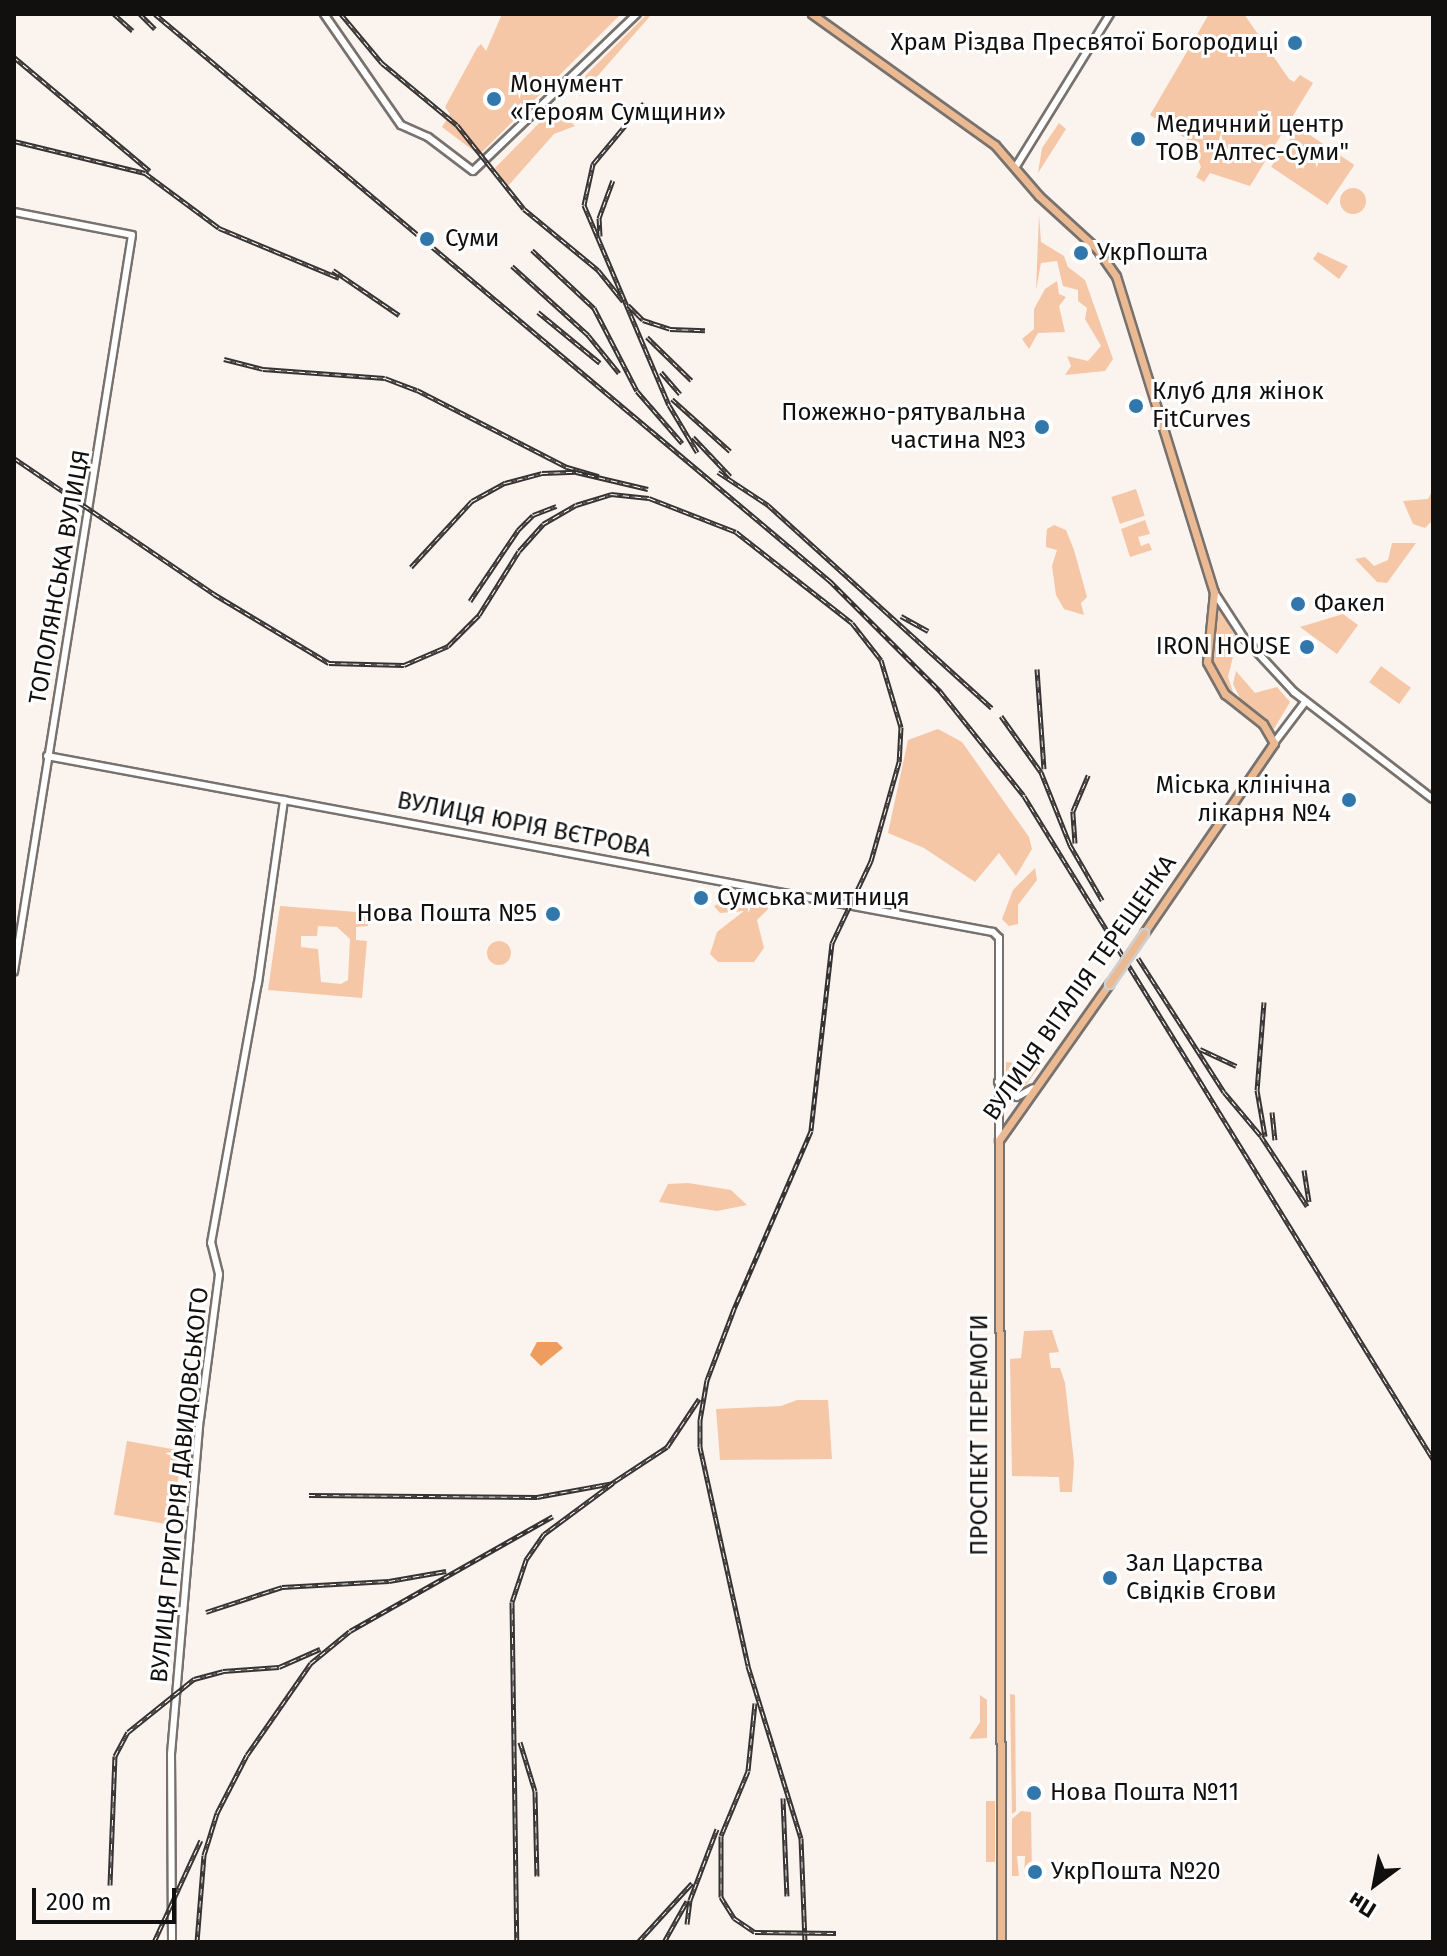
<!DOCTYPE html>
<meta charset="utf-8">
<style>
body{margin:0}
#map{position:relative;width:1447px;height:1956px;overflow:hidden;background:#faf3ee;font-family:"Fira Sans",sans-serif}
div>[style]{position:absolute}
.green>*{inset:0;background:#f5c7a6;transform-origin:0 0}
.round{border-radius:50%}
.water>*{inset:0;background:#ef9d5f}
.roads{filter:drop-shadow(2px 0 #78726e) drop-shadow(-2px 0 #78726e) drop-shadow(0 2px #78726e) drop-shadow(0 -2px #78726e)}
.tertiary>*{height:6px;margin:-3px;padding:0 3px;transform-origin:3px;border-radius:3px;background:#fff}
.secondary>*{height:6px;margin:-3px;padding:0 3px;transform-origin:3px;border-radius:3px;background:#fff}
.primary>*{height:7px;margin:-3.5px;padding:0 3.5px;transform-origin:3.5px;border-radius:3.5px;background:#ebb992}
.rail>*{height:5px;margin-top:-2.5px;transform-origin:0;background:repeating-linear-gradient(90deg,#fff 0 6px,#363332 0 12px);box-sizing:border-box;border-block:2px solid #363332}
.bridges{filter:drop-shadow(2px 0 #d0cfcf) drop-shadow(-2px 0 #d0cfcf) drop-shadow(0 2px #d0cfcf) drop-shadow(0 -2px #d0cfcf)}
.primary-bridge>*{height:7px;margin:-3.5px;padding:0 3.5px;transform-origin:3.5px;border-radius:3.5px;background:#ebb992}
.dots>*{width:22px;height:22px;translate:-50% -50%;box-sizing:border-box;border:4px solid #fff;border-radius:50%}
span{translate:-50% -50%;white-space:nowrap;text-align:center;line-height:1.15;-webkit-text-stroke:6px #fff;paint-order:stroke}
.poi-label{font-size:24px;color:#12100f}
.right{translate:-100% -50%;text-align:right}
.left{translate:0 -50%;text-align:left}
.street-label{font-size:24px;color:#12100f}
.frame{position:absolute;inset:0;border:16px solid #12100f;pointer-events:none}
.north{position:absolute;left:1335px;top:1844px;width:80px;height:80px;-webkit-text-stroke:6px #fff;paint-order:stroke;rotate:212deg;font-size:22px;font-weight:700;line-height:32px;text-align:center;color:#12100f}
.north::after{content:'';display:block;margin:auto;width:28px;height:36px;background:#12100f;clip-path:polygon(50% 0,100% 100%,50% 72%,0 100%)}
.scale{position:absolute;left:32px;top:1888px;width:144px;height:36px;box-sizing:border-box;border:4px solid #12100f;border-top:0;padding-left:10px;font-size:24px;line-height:28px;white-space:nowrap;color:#12100f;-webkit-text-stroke:6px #fff;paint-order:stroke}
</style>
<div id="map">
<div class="green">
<i style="clip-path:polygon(502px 14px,621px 14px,479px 155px,442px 127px,450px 114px,445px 107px,477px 48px,481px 44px,486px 51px)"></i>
<i style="clip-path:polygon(647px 14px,652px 14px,580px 96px,572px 89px)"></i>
<i style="clip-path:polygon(1209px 14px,1244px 14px,1289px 79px,1294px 82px,1300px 75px,1313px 83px,1250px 186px,1210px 173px,1204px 182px,1196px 177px,1201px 167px,1191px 142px,1150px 115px)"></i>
<i style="clip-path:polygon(555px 107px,575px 126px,554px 134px,508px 186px,495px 168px)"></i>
<i style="clip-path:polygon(1059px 123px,1066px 129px,1038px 173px,1042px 148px)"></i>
<i style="left:1298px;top:127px;width:68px;height:48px;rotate:34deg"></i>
<i class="round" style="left:1340px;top:188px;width:26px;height:26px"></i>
<i style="clip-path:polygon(1039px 214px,1041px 242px,1064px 256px,1068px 267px,1085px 280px,1113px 359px,1105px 371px,1065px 375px,1071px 366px,1067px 356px,1088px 361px,1101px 346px,1085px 319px,1087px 308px,1078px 301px,1078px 290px,1063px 286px,1057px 261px,1041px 263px,1036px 290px)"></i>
<i style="clip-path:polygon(1318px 252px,1348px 266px,1339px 279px,1313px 259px)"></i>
<i style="clip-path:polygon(1057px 281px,1059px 294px,1066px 297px,1059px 306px,1065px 332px,1038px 333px,1029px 349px,1022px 339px,1034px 329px,1034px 309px,1045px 289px)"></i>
<i style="left:1136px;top:489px;width:28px;height:26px;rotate:72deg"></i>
<i style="clip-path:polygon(1433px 489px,1433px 520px,1425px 528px,1413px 524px,1403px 501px,1428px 499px)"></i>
<i style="clip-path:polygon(1145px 520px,1150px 534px,1138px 537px,1141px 546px,1149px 543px,1152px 550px,1130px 557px,1121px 529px)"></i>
<i style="clip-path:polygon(1054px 525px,1066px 530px,1074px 550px,1087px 597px,1081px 603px,1084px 615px,1064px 609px,1056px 595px,1052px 566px,1057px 550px,1046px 547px,1046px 540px,1047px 529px)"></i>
<i style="clip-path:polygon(1392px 543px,1416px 543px,1387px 583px,1377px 582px,1355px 559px,1365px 557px,1374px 566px,1388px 560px)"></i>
<i style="clip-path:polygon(1219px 607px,1237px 640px,1228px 677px,1235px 698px,1224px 688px,1212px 659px)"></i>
<i style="clip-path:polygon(1343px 614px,1358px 625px,1337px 654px,1300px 627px)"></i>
<i style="left:1381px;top:666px;width:37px;height:20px;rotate:36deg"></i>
<i style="clip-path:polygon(1236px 671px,1255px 693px,1277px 687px,1290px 702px,1274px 729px,1242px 702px,1233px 684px)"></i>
<i style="clip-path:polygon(938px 729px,962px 742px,1029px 837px,1032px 849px,1016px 876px,999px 853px,975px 882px,924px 848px,888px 833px,908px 740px)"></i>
<i style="clip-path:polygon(1035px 868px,1037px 880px,1018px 905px,1018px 924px,1009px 926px,1002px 919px,1013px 890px)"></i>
<i style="clip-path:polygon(737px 895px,767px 901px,768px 909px,757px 920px,764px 948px,754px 962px,718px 962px,710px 954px,717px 932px,744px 911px,720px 913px,714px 906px)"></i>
<i style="clip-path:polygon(evenodd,280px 906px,369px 913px,368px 926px,356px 927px,356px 940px,367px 941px,362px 998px,268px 990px,280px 906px,318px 926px,337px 927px,350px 939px,348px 980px,341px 984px,321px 982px,318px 949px,301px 947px,301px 936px,317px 936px,318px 926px)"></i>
<i class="round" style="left:487px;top:941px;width:24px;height:24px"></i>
<i style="clip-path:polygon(1006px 1062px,1040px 1065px,1026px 1085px,1014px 1090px,1006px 1081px)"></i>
<i style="clip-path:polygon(688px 1183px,731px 1190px,747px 1205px,717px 1211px,659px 1202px,668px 1184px)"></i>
<i style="clip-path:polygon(1052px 1330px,1059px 1352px,1049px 1353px,1051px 1368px,1060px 1368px,1065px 1383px,1074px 1462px,1072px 1492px,1060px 1492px,1059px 1477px,1012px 1476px,1010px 1359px,1021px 1358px,1024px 1331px)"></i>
<i style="clip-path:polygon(797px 1400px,828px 1400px,832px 1459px,720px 1460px,716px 1409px,781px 1406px)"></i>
<i style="left:127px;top:1441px;width:57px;height:75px;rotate:10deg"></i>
<i style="clip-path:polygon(1010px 1694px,1015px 1695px,1016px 1811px,1012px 1814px)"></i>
<i style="clip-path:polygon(980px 1695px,987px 1700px,987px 1738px,969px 1739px,980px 1722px)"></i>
<i style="left:995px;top:1801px;width:61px;height:9px;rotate:90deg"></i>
<i style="clip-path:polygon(1021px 1811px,1031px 1812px,1032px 1876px,1024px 1876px,1025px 1856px,1017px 1856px,1019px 1876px,1012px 1876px,1012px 1819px)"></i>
</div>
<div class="water">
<i style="clip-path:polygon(537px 1342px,557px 1342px,563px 1348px,541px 1366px,530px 1355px)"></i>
</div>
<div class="roads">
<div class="tertiary">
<i style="left:14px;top:212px;width:120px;rotate:11deg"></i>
<i style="left:132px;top:235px;width:746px;rotate:99.1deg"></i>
<i style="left:47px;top:756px;width:962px;rotate:10.54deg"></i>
<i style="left:993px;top:932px;width:8px;rotate:45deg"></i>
<i style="left:999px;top:938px;width:201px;rotate:90deg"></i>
<i style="left:998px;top:1082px;width:12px;rotate:59deg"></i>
<i style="left:1004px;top:1092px;width:14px;rotate:21deg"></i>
<i style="left:1017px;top:1097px;width:18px;rotate:-29deg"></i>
<i style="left:172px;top:1942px;width:188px;rotate:-90.3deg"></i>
<i style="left:171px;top:1754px;width:336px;rotate:-85.1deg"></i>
<i style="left:200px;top:1419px;width:146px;rotate:-82.5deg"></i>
<i style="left:219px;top:1274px;width:32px;rotate:-104deg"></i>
<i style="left:211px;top:1243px;width:264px;rotate:-79.8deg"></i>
<i style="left:258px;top:983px;width:185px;rotate:-81.9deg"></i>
</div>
<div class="secondary">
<i style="left:324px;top:14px;width:135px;rotate:55.3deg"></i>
<i style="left:401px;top:125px;width:30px;rotate:24deg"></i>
<i style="left:428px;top:137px;width:56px;rotate:37.1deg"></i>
<i style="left:473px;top:171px;width:227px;rotate:-43.8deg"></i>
<i style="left:1015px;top:168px;width:181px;rotate:-58.3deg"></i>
<i style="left:1214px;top:592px;width:55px;rotate:56.9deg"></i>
<i style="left:1244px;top:638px;width:74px;rotate:47.2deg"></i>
<i style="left:1294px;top:692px;width:175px;rotate:37.6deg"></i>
<i style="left:1274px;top:743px;width:51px;rotate:-52.9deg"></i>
</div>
<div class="primary">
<i style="left:812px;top:14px;width:225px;rotate:35.6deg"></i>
<i style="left:995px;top:145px;width:67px;rotate:49.2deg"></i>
<i style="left:1039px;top:196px;width:79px;rotate:42.4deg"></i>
<i style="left:1097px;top:249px;width:33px;rotate:55deg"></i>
<i style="left:1116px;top:276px;width:331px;rotate:72.8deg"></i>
<i style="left:1214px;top:592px;width:70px;rotate:95.7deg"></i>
<i style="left:1207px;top:662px;width:37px;rotate:61deg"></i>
<i style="left:1225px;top:694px;width:48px;rotate:38.3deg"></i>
<i style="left:1263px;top:724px;width:22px;rotate:60deg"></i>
<i style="left:1274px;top:743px;width:230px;rotate:124.4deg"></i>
<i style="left:1001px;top:1942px;width:802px;rotate:-90.14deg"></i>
<i style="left:999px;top:1140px;width:191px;rotate:-54.8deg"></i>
</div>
</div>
<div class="rail">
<i style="left:114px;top:14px;width:25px;rotate:42deg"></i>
<i style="left:140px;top:14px;width:21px;rotate:45deg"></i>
<i style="left:155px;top:14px;width:882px;rotate:40.03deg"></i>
<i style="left:830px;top:581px;width:156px;rotate:45deg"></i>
<i style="left:940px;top:691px;width:134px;rotate:51.3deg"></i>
<i style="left:1024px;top:796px;width:779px;rotate:58.33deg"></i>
<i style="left:341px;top:14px;width:64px;rotate:50.1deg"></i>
<i style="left:382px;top:63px;width:97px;rotate:39.6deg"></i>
<i style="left:457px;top:125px;width:107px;rotate:51.4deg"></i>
<i style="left:524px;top:209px;width:96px;rotate:39.5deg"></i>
<i style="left:598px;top:270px;width:40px;rotate:51deg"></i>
<i style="left:14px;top:57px;width:177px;rotate:40deg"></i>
<i style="left:644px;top:103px;width:80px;rotate:129.9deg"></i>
<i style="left:593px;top:164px;width:42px;rotate:102.4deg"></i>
<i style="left:584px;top:205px;width:217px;rotate:67deg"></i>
<i style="left:669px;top:405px;width:55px;rotate:59.2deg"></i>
<i style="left:14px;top:141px;width:135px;rotate:13.7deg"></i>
<i style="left:145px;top:173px;width:92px;rotate:36.6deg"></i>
<i style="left:219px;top:228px;width:130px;rotate:22.6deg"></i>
<i style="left:600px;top:236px;width:18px;rotate:-93deg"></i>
<i style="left:599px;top:218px;width:40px;rotate:-69.8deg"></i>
<i style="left:532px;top:250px;width:85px;rotate:43.1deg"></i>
<i style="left:594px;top:308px;width:93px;rotate:62.6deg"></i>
<i style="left:637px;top:391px;width:69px;rotate:49.1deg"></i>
<i style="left:512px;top:266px;width:103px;rotate:42.2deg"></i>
<i style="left:588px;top:335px;width:49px;rotate:50.8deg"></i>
<i style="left:333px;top:270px;width:80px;rotate:34.3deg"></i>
<i style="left:628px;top:305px;width:21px;rotate:45deg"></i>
<i style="left:643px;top:320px;width:28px;rotate:18deg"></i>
<i style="left:670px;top:329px;width:35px;rotate:2deg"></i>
<i style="left:538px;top:312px;width:80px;rotate:39.4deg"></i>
<i style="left:647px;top:337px;width:62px;rotate:44.3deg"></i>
<i style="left:224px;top:359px;width:40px;rotate:14.4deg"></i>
<i style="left:263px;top:369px;width:122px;rotate:4.2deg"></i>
<i style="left:385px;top:378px;width:34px;rotate:21deg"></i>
<i style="left:417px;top:390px;width:169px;rotate:27.2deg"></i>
<i style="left:567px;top:467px;width:33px;rotate:16deg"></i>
<i style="left:661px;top:372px;width:29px;rotate:49deg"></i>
<i style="left:672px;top:399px;width:78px;rotate:41.9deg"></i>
<i style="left:693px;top:437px;width:54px;rotate:46.5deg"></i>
<i style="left:14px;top:458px;width:242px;rotate:34.2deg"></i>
<i style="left:214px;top:594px;width:134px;rotate:31deg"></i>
<i style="left:329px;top:663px;width:75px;rotate:1.5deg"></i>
<i style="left:404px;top:665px;width:48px;rotate:-23.4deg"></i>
<i style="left:448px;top:646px;width:44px;rotate:-45deg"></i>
<i style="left:479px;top:615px;width:75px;rotate:-58deg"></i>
<i style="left:519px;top:551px;width:36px;rotate:-48deg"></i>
<i style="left:543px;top:524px;width:38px;rotate:-30deg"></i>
<i style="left:576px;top:505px;width:37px;rotate:-17deg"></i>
<i style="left:611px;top:494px;width:38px;rotate:6deg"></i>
<i style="left:649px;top:498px;width:93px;rotate:21.3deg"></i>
<i style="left:736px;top:532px;width:147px;rotate:38.1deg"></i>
<i style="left:852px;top:623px;width:47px;rotate:51.9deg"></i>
<i style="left:881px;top:660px;width:70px;rotate:73.4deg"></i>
<i style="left:901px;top:727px;width:35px;rotate:93deg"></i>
<i style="left:899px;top:762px;width:103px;rotate:105.8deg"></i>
<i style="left:871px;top:861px;width:91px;rotate:115.4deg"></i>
<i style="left:832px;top:943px;width:189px;rotate:96.4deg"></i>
<i style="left:811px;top:1131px;width:194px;rotate:113.4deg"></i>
<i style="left:734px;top:1309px;width:76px;rotate:110.8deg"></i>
<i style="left:707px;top:1380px;width:41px;rotate:99.9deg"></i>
<i style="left:700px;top:1420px;width:27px;rotate:90deg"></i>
<i style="left:700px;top:1447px;width:224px;rotate:77.6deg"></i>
<i style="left:748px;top:1666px;width:180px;rotate:72.9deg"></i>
<i style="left:801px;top:1838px;width:104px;rotate:87.8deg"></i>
<i style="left:718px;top:472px;width:60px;rotate:33.4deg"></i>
<i style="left:768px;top:505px;width:302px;rotate:42.2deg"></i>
<i style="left:411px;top:567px;width:90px;rotate:-47.3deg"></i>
<i style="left:472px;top:501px;width:38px;rotate:-29deg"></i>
<i style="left:505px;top:483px;width:38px;rotate:-15deg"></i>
<i style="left:542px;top:473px;width:34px;rotate:-2deg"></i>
<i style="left:576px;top:472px;width:74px;rotate:13.3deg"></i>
<i style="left:470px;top:601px;width:86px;rotate:-55.9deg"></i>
<i style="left:518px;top:530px;width:21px;rotate:-45deg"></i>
<i style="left:533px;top:515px;width:25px;rotate:-21deg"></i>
<i style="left:901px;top:616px;width:31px;rotate:29deg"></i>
<i style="left:1037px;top:669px;width:100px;rotate:86deg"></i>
<i style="left:1001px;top:716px;width:69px;rotate:54.5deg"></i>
<i style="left:1041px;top:772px;width:79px;rotate:68.3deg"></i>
<i style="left:1070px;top:845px;width:64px;rotate:59.8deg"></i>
<i style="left:1075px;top:843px;width:32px;rotate:-94deg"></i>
<i style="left:1073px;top:811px;width:39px;rotate:-67deg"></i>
<i style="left:1138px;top:958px;width:159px;rotate:57.3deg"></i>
<i style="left:1224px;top:1092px;width:57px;rotate:49.9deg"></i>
<i style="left:1261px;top:1136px;width:84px;rotate:56.7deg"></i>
<i style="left:1264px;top:1002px;width:88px;rotate:94.5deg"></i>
<i style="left:1257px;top:1090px;width:47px;rotate:80.1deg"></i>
<i style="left:1200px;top:1049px;width:40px;rotate:25deg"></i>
<i style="left:1272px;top:1112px;width:28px;rotate:84deg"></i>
<i style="left:1304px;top:1170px;width:32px;rotate:81deg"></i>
<i style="left:606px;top:1487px;width:73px;rotate:-33.3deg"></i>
<i style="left:667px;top:1447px;width:58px;rotate:-56.3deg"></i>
<i style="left:309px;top:1495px;width:228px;rotate:0.5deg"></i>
<i style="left:537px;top:1497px;width:77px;rotate:-10.4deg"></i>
<i style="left:613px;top:1483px;width:86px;rotate:143.5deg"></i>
<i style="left:544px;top:1534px;width:32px;rotate:125deg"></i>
<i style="left:526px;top:1560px;width:44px;rotate:108.4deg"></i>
<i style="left:512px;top:1602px;width:340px;rotate:89.2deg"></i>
<i style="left:206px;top:1612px;width:80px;rotate:-18.2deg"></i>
<i style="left:282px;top:1587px;width:107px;rotate:-3.2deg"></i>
<i style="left:389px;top:1581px;width:58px;rotate:-10deg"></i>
<i style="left:755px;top:1703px;width:68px;rotate:95.9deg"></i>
<i style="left:748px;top:1771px;width:70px;rotate:112.6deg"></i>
<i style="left:721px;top:1836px;width:61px;rotate:90deg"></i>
<i style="left:721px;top:1897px;width:25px;rotate:58deg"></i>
<i style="left:734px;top:1918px;width:25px;rotate:34deg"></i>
<i style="left:755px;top:1932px;width:81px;rotate:0.7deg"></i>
<i style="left:520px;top:1742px;width:51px;rotate:73deg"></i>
<i style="left:535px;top:1791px;width:85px;rotate:88.7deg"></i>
<i style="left:783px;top:1798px;width:98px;rotate:87.7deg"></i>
<i style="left:110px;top:1885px;width:129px;rotate:-87.8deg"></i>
<i style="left:115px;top:1756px;width:27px;rotate:-62deg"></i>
<i style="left:128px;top:1732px;width:85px;rotate:-38.8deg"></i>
<i style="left:194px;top:1679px;width:30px;rotate:-15deg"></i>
<i style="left:223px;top:1671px;width:56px;rotate:-4.1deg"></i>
<i style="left:279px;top:1667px;width:45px;rotate:-23.7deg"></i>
<i style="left:687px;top:1924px;width:24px;rotate:-83deg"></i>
<i style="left:690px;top:1900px;width:76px;rotate:-69.2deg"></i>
<i style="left:154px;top:1942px;width:112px;rotate:-65.3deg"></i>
<i style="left:197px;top:1942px;width:87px;rotate:-85.4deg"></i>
<i style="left:204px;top:1855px;width:44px;rotate:-72.8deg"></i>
<i style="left:217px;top:1813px;width:65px;rotate:-62.7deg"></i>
<i style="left:247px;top:1755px;width:112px;rotate:-55.2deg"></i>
<i style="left:311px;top:1663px;width:50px;rotate:-39.4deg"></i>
<i style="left:350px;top:1631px;width:233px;rotate:-29.5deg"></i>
<i style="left:638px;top:1942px;width:80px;rotate:-47.5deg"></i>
<i style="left:664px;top:1942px;width:47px;rotate:-60.7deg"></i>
</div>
<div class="bridges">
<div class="primary-bridge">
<i style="left:1109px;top:984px;width:62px;rotate:-55.5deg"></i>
</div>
</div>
<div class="dots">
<i style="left:1295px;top:43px;background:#3277ac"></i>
<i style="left:494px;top:99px;background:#3277ac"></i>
<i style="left:1138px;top:139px;background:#3277ac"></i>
<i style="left:427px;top:239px;background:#3277ac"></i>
<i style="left:1081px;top:253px;background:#3277ac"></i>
<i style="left:1136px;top:406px;background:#3277ac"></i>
<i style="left:1042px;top:427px;background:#3277ac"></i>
<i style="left:1298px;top:604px;background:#3277ac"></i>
<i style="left:1307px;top:647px;background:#3277ac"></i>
<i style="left:1349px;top:800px;background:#3277ac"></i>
<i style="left:701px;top:898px;background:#3277ac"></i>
<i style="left:553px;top:914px;background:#3277ac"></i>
<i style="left:1110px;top:1578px;background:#3277ac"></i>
<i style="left:1034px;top:1793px;background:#3277ac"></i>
<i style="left:1035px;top:1872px;background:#3277ac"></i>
</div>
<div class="poi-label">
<span class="right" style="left:1279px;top:43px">Храм Різдва Пресвятої Богородиці</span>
<span class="left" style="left:510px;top:99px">Монумент<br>«Героям Сумщини»</span>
<span class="left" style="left:1156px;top:139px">Медичний центр<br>ТОВ "Алтес-Суми"</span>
<span class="left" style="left:445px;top:239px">Суми</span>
<span class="left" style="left:1097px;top:253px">УкрПошта</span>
<span class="left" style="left:1152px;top:406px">Клуб для жінок<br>FitCurves</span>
<span class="right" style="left:1026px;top:427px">Пожежно-рятувальна<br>частина №3</span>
<span class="left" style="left:1314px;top:604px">Факел</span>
<span class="right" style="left:1291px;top:647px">IRON HOUSE</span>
<span class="right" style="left:1331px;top:800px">Міська клінічна<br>лікарня №4</span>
<span class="left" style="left:717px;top:898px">Сумська митниця</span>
<span class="right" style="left:537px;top:914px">Нова Пошта №5</span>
<span class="left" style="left:1126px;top:1578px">Зал Царства<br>Свідків Єгови</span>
<span class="left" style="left:1050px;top:1793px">Нова Пошта №11</span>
<span class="left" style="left:1051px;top:1872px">УкрПошта №20</span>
</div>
<div class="street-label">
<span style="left:60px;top:577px;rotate:-80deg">ТОПОЛЯНСЬКА ВУЛИЦЯ</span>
<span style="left:524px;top:825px;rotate:11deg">ВУЛИЦЯ ЮРІЯ ВЄТРОВА</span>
<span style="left:1080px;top:988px;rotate:-55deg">ВУЛИЦЯ ВІТАЛІЯ ТЕРЕЩЕНКА</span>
<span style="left:980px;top:1435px;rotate:-90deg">ПРОСПЕКТ ПЕРЕМОГИ</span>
<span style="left:180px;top:1485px;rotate:-84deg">ВУЛИЦЯ ГРИГОРІЯ ДАВИДОВСЬКОГО</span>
</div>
<div class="frame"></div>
<div class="north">Пн</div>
<div class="scale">200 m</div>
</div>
